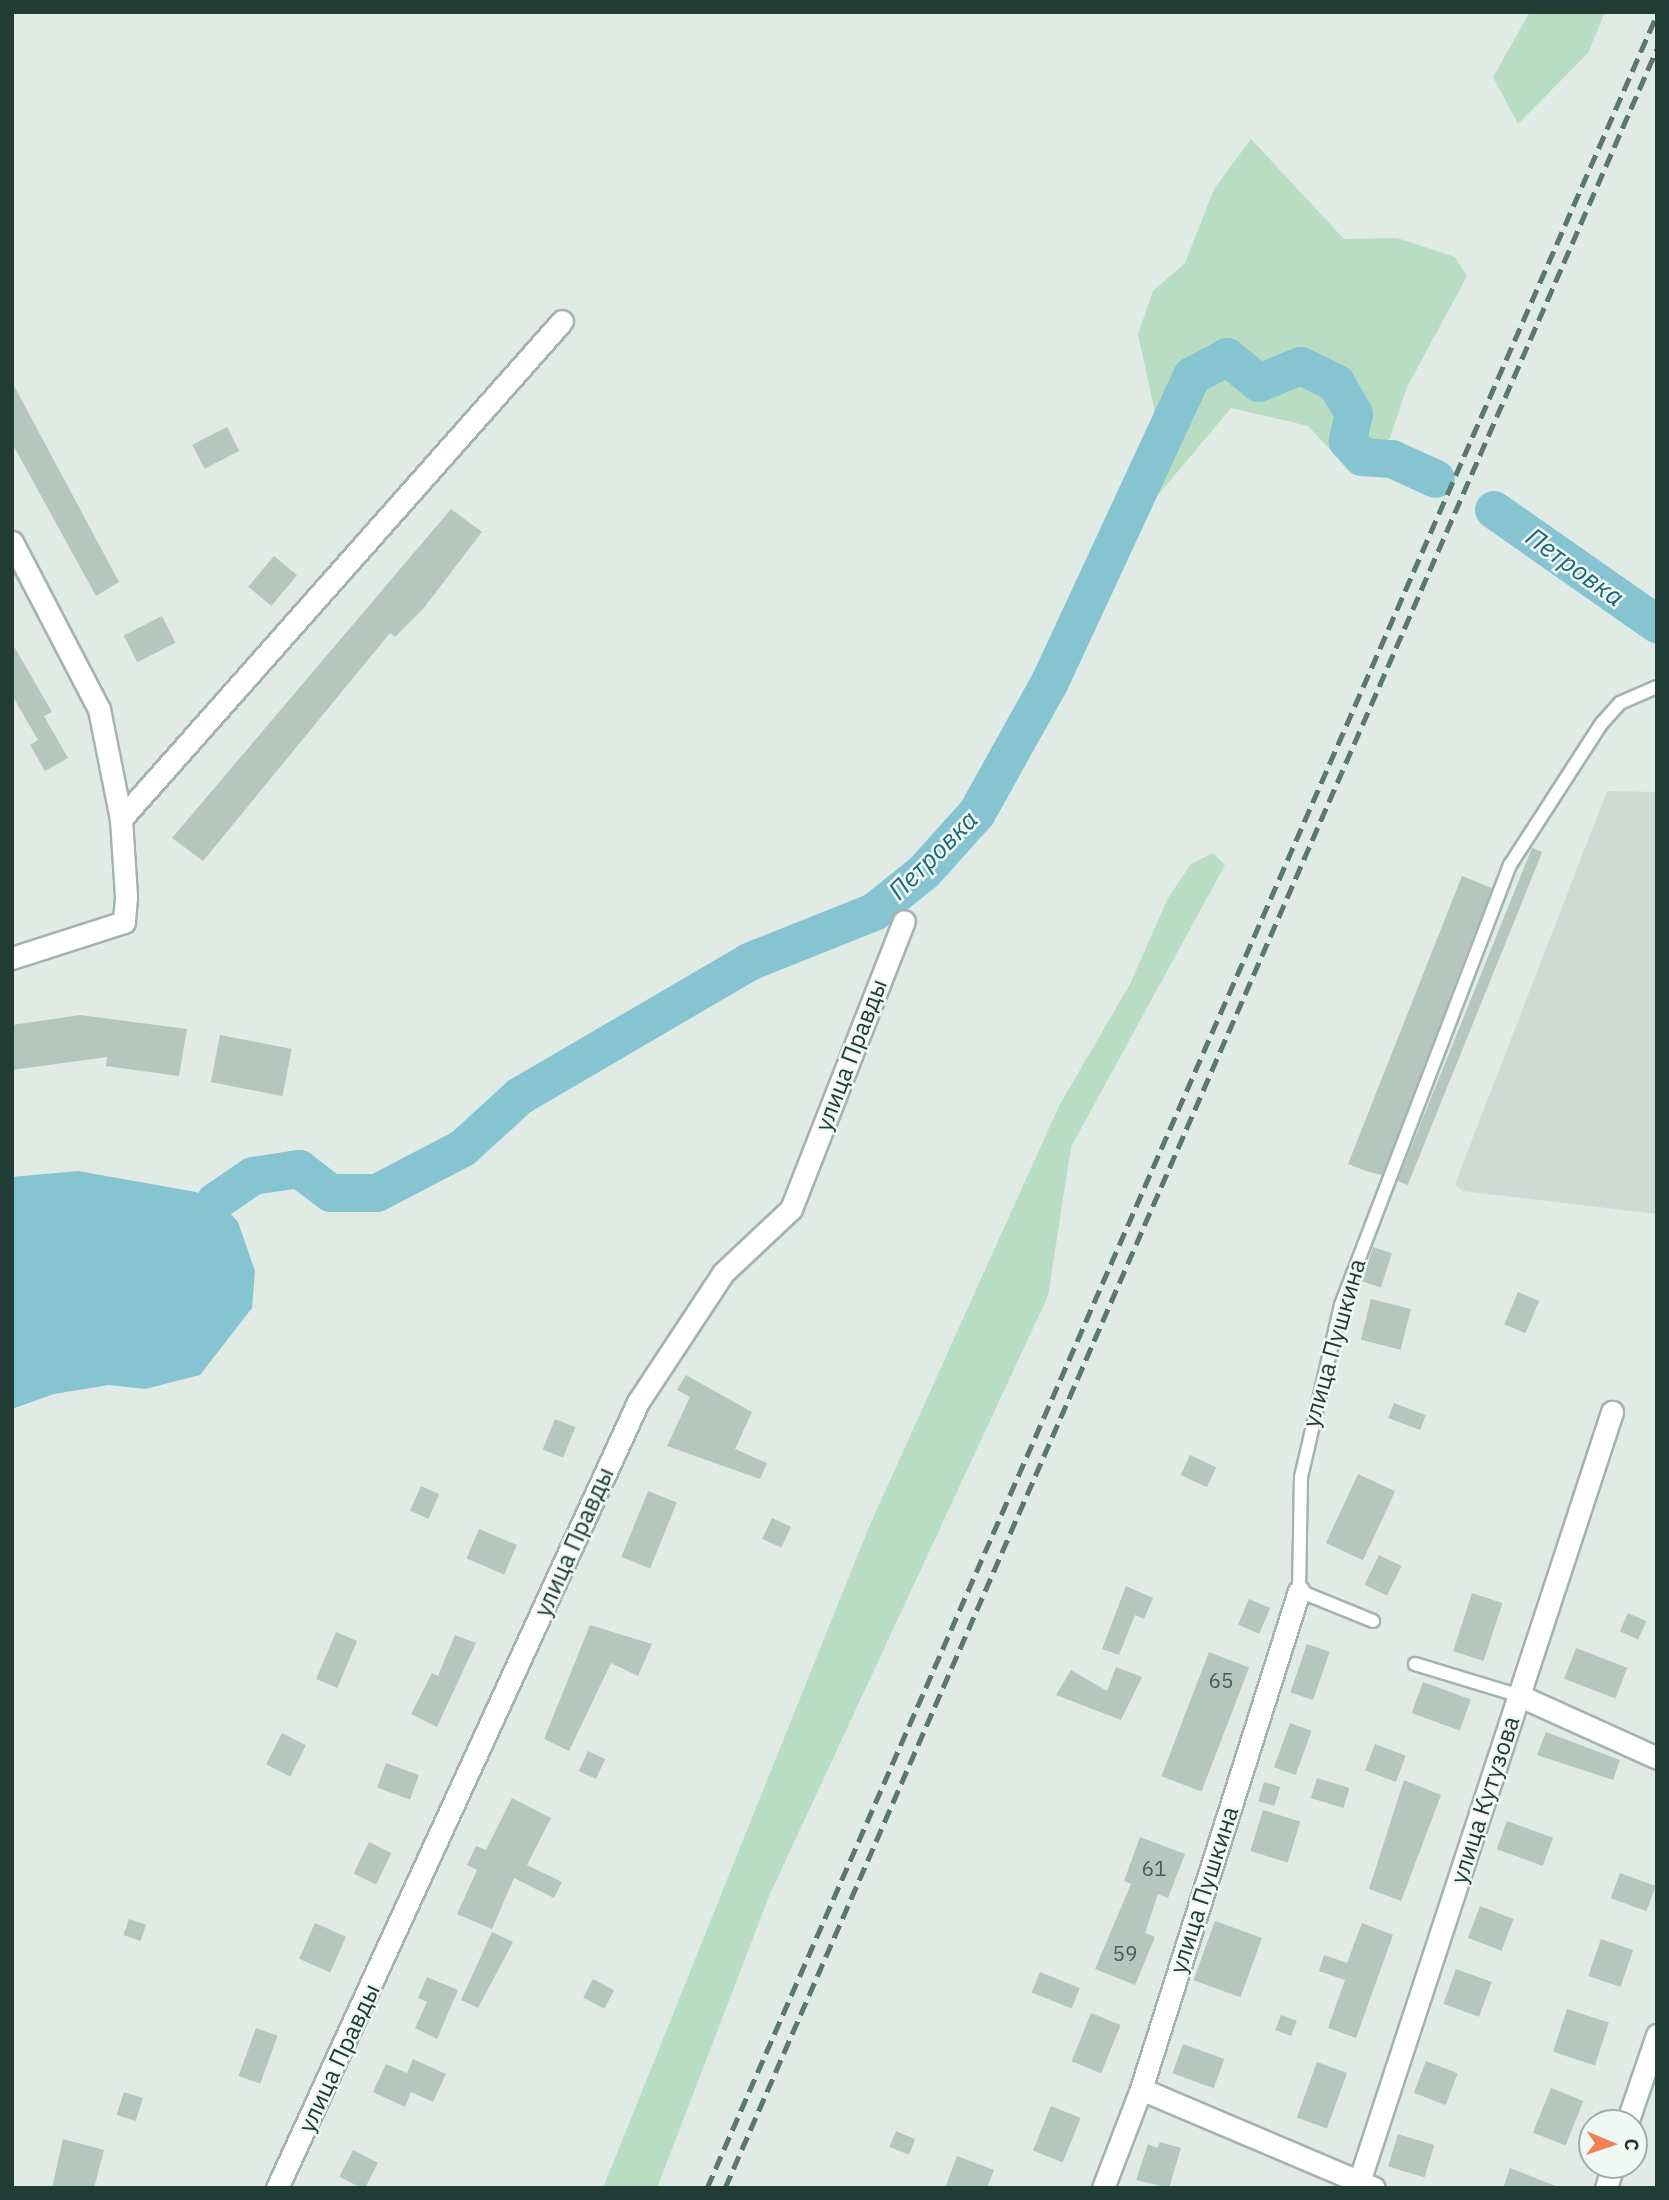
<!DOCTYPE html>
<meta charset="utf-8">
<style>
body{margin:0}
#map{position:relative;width:1669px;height:2200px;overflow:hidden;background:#e0ebe6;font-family:"IBM Plex Sans",sans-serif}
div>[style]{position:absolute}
.built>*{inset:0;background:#cedbd5}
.green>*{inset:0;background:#b8ddc3}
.water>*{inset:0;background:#87c4d1}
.river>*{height:38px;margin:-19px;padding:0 19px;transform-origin:19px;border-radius:19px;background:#87c4d1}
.building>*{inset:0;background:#b5c6bf;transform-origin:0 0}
.roads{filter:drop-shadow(2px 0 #a3b3ad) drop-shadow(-2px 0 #a3b3ad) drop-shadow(0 2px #a3b3ad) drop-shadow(0 -2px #a3b3ad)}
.lane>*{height:12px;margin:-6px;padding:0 6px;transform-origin:6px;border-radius:6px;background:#fff}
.street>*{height:21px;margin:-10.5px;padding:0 10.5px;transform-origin:10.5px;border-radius:10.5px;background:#fff}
.rail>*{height:5px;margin-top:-2.5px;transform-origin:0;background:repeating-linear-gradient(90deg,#5b7770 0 14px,transparent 0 21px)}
span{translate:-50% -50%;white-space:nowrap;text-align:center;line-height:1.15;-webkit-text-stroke:5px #f0f8f4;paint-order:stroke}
.number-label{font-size:21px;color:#455e58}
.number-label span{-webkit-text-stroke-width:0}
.street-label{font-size:24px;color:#203c35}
.water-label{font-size:26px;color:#1a6678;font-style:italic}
.frame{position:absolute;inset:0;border:14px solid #203c35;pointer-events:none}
.north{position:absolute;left:1578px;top:2109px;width:70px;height:70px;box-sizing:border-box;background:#f0f8f4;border:2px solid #9dada8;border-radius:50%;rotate:92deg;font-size:19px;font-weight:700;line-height:28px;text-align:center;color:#203c35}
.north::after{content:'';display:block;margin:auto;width:24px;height:32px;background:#f38055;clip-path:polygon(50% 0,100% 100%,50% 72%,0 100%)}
</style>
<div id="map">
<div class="built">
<i style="clip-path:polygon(1607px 791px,1657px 792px,1657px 1214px,1462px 1191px,1455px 1184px)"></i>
</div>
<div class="green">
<i style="clip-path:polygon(1530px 12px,1605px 12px,1588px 53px,1518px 124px,1493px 77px)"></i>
<i style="clip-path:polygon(1251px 139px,1344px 239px,1397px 238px,1455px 257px,1467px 276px,1407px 387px,1390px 438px,1349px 470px,1308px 426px,1231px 408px,1158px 495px,1154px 408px,1138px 334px,1153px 291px,1185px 263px,1214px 189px)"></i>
<i style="clip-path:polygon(1213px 853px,1225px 865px,1071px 1147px,1048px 1296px,770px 1894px,657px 2188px,603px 2188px,869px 1527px,1059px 1106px,1130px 984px,1168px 898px,1191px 864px)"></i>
</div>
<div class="water">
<i style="clip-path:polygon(78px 1171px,196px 1192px,226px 1209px,238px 1222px,255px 1271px,252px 1308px,200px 1375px,145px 1389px,109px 1385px,54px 1394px,12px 1409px,12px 1177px)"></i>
</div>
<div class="river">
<i style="left:1494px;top:510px;width:199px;rotate:35deg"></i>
<i style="left:215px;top:1202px;width:46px;rotate:-34.4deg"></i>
<i style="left:253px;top:1176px;width:47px;rotate:-8.7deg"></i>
<i style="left:299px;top:1169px;width:40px;rotate:37deg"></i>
<i style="left:331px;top:1193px;width:46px"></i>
<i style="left:377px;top:1193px;width:97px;rotate:-27.6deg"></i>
<i style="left:463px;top:1148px;width:77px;rotate:-42.4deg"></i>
<i style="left:520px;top:1096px;width:265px;rotate:-30.3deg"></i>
<i style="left:749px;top:962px;width:135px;rotate:-21.8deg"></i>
<i style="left:874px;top:912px;width:64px;rotate:-38.7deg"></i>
<i style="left:924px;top:872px;width:79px;rotate:-48.1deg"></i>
<i style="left:977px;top:813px;width:150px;rotate:-60.9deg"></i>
<i style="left:1050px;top:682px;width:337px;rotate:-65.1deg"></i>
<i style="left:1192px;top:376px;width:40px;rotate:-28deg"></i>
<i style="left:1227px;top:357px;width:41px;rotate:39.1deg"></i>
<i style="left:1259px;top:383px;width:45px;rotate:-22deg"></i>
<i style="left:1301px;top:366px;width:39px;rotate:26deg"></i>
<i style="left:1336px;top:383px;width:36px;rotate:60deg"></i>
<i style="left:1354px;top:414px;width:28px;rotate:103deg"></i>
<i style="left:1348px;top:441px;width:21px;rotate:49deg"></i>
<i style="left:1362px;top:457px;width:30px;rotate:4deg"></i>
<i style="left:1392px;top:459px;width:48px;rotate:24.4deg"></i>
</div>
<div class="building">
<i style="clip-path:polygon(12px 382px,119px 582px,96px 596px,12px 443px)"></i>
<i style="left:227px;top:427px;width:27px;height:39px;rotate:63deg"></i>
<i style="clip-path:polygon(451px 509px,482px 532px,423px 609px,395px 637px,390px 633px,203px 861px,172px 838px)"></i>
<i style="left:274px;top:556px;width:30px;height:40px;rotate:40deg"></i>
<i style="left:162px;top:616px;width:30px;height:43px;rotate:63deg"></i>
<i style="clip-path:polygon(12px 643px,52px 712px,44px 716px,68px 758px,45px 771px,30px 745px,38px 740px,12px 695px)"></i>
<i style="left:1532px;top:848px;width:11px;height:359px;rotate:22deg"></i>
<i style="clip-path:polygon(1462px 876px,1492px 888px,1382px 1175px,1366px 1171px,1348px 1164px)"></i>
<i style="clip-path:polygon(80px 1015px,187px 1029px,179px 1076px,106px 1066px,107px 1057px,12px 1070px,12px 1025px)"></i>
<i style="left:220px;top:1035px;width:73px;height:48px;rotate:11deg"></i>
<i style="left:1373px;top:1247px;width:20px;height:36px;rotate:18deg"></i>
<i style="left:1518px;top:1292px;width:23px;height:35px;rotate:23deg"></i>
<i style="left:1371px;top:1299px;width:41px;height:42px;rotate:14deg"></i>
<i style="clip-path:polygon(686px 1375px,752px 1412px,735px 1449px,767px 1463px,760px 1479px,667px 1446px,690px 1397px,677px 1390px)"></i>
<i style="left:1394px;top:1403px;width:34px;height:16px;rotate:21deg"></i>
<i style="left:555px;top:1419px;width:22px;height:33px;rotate:22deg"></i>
<i style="left:1190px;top:1455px;width:29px;height:22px;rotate:25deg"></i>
<i style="left:1358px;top:1474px;width:41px;height:76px;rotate:25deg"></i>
<i style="left:421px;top:1486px;width:20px;height:27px;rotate:24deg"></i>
<i style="left:648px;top:1491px;width:31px;height:71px;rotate:22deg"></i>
<i style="left:772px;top:1518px;width:21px;height:23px;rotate:25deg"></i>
<i style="left:479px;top:1529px;width:41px;height:32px;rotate:23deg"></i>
<i style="left:1379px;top:1555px;width:25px;height:33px;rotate:26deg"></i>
<i style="clip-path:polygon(1126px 1586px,1153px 1598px,1144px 1619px,1135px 1615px,1119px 1655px,1102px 1649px)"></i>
<i style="left:1472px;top:1593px;width:32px;height:61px;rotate:18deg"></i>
<i style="left:1249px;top:1599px;width:23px;height:28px;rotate:23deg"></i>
<i style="left:1628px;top:1613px;width:20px;height:20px;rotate:24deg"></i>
<i style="clip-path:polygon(590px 1625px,652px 1644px,638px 1676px,611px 1663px,569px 1751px,544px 1739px)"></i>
<i style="left:336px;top:1632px;width:23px;height:51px;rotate:23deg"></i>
<i style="clip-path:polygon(455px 1635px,476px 1643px,437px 1727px,411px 1714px,432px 1673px,438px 1676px)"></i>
<i style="left:1307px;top:1644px;width:24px;height:51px;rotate:19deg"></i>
<i style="left:1576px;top:1648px;width:55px;height:33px;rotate:21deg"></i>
<i style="left:1209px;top:1652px;width:43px;height:133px;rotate:21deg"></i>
<i style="clip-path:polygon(1116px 1667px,1142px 1677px,1121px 1720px,1056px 1695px,1071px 1670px,1107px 1691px)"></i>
<i style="left:1423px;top:1682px;width:51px;height:33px;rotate:20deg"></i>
<i style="left:1290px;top:1723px;width:23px;height:47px;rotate:20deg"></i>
<i style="clip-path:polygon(1546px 1732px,1620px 1760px,1613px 1780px,1537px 1755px)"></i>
<i style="left:282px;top:1733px;width:27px;height:35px;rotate:27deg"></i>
<i style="left:1375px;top:1744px;width:33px;height:28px;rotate:21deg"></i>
<i style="left:588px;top:1751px;width:19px;height:22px;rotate:25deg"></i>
<i style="left:386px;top:1763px;width:35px;height:26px;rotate:20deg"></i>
<i style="left:1317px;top:1778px;width:34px;height:21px;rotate:17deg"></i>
<i style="clip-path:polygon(1404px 1780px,1441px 1795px,1401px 1901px,1369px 1889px)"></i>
<i style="left:1264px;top:1782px;width:17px;height:20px;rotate:17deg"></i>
<i style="clip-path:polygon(512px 1798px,551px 1818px,527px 1865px,562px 1882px,554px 1898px,514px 1878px,492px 1929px,457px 1914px,477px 1870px,467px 1865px,476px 1846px,486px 1850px)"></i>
<i style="left:1263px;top:1810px;width:39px;height:43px;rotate:17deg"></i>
<i style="left:1507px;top:1821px;width:49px;height:30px;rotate:20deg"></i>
<i style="clip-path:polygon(1140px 1837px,1185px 1854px,1168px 1898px,1158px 1894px,1145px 1933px,1155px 1937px,1135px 1985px,1095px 1969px,1131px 1884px,1124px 1881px)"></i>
<i style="left:369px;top:1842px;width:25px;height:35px;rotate:26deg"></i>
<i style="left:1620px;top:1873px;width:38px;height:27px;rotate:20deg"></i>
<i style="left:1480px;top:1906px;width:36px;height:34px;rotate:21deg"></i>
<i style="left:129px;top:1919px;width:18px;height:17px;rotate:19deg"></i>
<i style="left:1215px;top:1921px;width:50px;height:63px;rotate:20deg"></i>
<i style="left:315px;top:1923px;width:34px;height:39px;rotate:24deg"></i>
<i style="clip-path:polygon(1362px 1923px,1393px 1935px,1356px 2038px,1328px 2028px,1345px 1980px,1319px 1971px,1324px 1955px,1347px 1963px)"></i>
<i style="clip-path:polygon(492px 1932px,513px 1942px,478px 2008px,461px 2000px)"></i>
<i style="left:1601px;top:1939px;width:34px;height:39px;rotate:19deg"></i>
<i style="left:1456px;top:1969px;width:38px;height:37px;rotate:20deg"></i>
<i style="left:1040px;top:1972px;width:43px;height:22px;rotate:22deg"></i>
<i style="clip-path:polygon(427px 1977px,458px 1990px,437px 2039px,415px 2028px,427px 2002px,418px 1998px)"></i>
<i style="left:593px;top:1979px;width:24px;height:21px;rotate:28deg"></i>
<i style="left:1567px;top:2009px;width:44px;height:45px;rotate:18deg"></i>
<i style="left:1091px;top:2013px;width:32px;height:52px;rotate:22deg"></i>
<i style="left:1281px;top:2015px;width:17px;height:16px;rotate:21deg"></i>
<i style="left:256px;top:2028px;width:23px;height:51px;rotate:20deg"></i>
<i style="left:1183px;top:2044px;width:44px;height:31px;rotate:20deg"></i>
<i style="clip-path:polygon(413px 2059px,446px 2074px,433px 2102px,411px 2092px,405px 2107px,373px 2092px,386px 2064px,407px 2073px)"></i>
<i style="left:1426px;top:2061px;width:34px;height:34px;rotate:21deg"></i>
<i style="left:1317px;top:2062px;width:32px;height:59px;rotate:20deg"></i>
<i style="left:1551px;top:2088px;width:35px;height:48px;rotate:22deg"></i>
<i style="left:124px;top:2092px;width:20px;height:24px;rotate:18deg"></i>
<i style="left:1051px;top:2106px;width:32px;height:48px;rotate:22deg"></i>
<i style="left:896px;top:2131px;width:21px;height:17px;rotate:23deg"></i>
<i style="left:1398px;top:2134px;width:38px;height:34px;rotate:17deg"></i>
<i style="clip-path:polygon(63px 2139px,104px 2150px,94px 2188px,52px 2188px)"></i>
<i style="clip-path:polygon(1160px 2142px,1181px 2148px,1169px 2188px,1136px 2180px,1148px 2144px,1157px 2148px)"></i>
<i style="left:353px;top:2150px;width:28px;height:30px;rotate:27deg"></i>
<i style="clip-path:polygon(957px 2156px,994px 2170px,987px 2188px,945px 2188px)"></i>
<i style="clip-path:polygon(1510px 2168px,1558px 2187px,1557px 2188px,1503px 2188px)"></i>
</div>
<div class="roads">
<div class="lane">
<i style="left:1373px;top:1621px;width:80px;rotate:-157.9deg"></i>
<i style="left:1299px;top:1591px;width:114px;rotate:-89deg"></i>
<i style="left:1301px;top:1477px;width:177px;rotate:-76.9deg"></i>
<i style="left:1341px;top:1305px;width:471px;rotate:-69deg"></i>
<i style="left:1510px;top:865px;width:169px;rotate:-57.1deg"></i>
<i style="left:1602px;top:723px;width:27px;rotate:-48deg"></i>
<i style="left:1620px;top:703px;width:40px;rotate:-23.4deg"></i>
<i style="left:1415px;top:1664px;width:110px;rotate:16.9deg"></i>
</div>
<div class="street">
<i style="left:12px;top:542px;width:188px;rotate:62.5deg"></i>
<i style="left:99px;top:709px;width:112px;rotate:78.7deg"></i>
<i style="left:121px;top:819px;width:78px;rotate:86.3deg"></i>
<i style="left:126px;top:897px;width:25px;rotate:95deg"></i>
<i style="left:124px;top:922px;width:118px;rotate:162.2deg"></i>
<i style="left:121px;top:819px;width:665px;rotate:-48.47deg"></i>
<i style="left:1520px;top:1696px;width:150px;rotate:24.3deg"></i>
<i style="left:1141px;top:2089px;width:253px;rotate:23deg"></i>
<i style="left:1627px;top:2123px;width:93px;rotate:-71.2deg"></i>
<i style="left:277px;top:2188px;width:865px;rotate:-65.33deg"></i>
<i style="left:638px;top:1402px;width:154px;rotate:-56.6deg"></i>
<i style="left:723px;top:1273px;width:93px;rotate:-43.3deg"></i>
<i style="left:791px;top:1209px;width:309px;rotate:-68.6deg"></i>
<i style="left:1103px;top:2188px;width:106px;rotate:-69deg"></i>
<i style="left:1141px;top:2089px;width:522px;rotate:-72.4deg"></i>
<i style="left:1357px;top:2188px;width:817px;rotate:-71.81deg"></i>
<i style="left:1606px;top:2188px;width:24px;rotate:-73deg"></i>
</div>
</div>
<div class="rail">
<i style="left:707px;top:2188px;width:2372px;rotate:-66.39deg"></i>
<i style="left:725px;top:2188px;width:2333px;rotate:-66.46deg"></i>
</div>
<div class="number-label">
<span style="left:1221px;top:1680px">65</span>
<span style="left:1154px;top:1868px">61</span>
<span style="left:1125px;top:1953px">59</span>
</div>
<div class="street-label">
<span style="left:851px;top:1055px;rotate:-69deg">улица Правды</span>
<span style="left:1334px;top:1343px;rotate:-74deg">улица Пушкина</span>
<span style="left:574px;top:1542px;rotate:-66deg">улица Правды</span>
<span style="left:1485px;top:1800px;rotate:-72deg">улица Кутузова</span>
<span style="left:1204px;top:1890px;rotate:-72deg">улица Пушкина</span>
<span style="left:339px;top:2058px;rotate:-65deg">улица Правды</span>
</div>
<div class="water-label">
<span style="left:1575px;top:567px;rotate:36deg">Петровка</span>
<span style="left:933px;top:855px;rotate:-45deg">Петровка</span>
</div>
<div class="frame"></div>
<div class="north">С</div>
</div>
